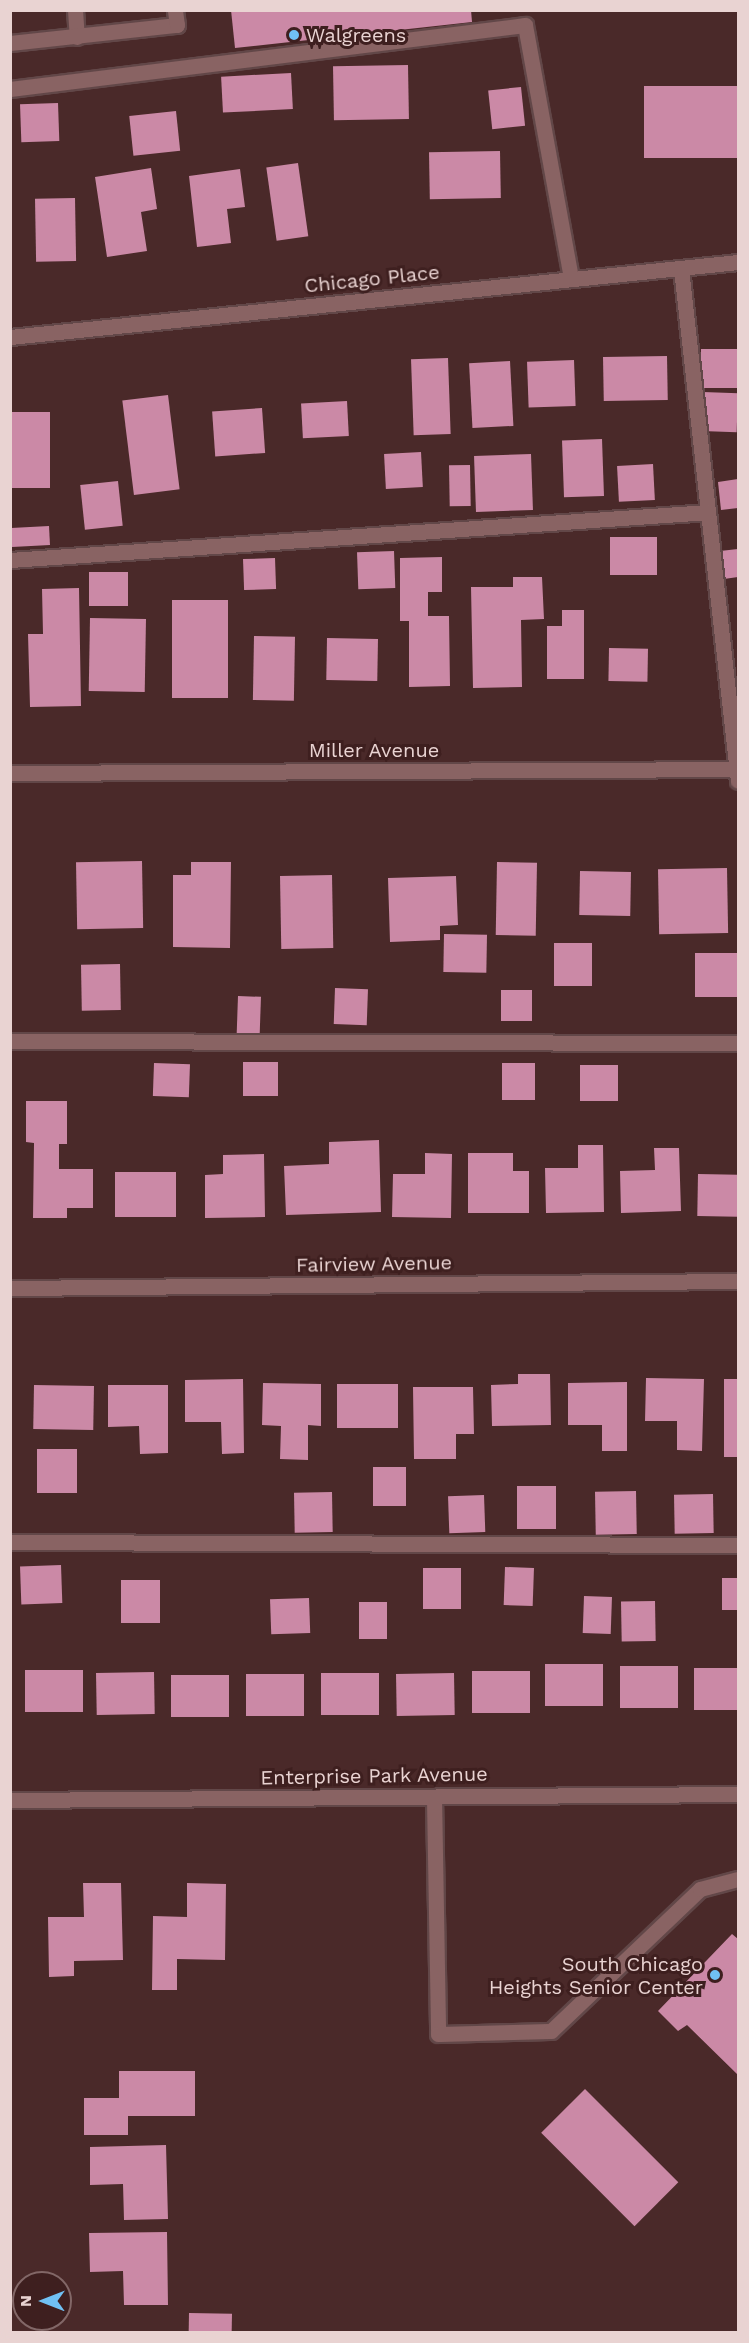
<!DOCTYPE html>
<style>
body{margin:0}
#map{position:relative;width:749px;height:2343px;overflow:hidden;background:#4a2929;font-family:"Work Sans",sans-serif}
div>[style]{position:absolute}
.building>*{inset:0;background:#cb89a6;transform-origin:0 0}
.roads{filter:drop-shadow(2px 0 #624748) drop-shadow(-2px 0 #624748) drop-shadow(0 2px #624748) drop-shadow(0 -2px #624748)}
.service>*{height:15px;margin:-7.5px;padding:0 7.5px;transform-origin:7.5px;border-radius:7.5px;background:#896363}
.minor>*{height:15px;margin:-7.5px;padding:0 7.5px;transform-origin:7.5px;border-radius:7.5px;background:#896363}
.dots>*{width:16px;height:16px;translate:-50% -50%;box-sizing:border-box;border:3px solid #3e1f1f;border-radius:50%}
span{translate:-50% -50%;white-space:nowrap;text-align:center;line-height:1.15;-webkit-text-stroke:6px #3e1f1f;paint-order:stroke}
.poi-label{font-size:20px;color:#e9d3d2}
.left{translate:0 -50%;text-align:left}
.right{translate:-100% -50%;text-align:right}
.street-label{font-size:20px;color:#e9d3d2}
.frame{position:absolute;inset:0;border:12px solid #e9d3d2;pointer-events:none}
.north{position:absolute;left:12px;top:2271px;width:60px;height:60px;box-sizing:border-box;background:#3e1f1f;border:2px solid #826767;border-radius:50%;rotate:270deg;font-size:16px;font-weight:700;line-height:24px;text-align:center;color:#e9d3d2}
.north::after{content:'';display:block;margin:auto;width:21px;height:27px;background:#70c1f4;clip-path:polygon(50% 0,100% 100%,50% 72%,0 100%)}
</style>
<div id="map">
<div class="building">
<i style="clip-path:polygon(231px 10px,471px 10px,472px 22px,235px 48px)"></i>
<i style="left:408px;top:65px;width:54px;height:75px;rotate:89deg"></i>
<i style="left:291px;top:73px;width:36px;height:70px;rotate:87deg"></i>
<i style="left:738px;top:86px;width:72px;height:94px;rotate:90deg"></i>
<i style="left:521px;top:87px;width:39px;height:33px;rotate:84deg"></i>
<i style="left:58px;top:103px;width:38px;height:38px;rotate:88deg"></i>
<i style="left:176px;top:111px;width:40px;height:47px;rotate:84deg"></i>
<i style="left:500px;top:151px;width:47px;height:71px;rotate:89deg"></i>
<i style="left:298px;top:163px;width:74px;height:32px;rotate:82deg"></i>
<i style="clip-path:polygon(151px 168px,157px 209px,141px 212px,147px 251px,107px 257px,95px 177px)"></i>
<i style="clip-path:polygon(240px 169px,245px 207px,227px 209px,231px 243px,197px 247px,189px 176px)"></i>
<i style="left:75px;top:198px;width:63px;height:40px;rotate:89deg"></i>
<i style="left:738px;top:349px;width:39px;height:37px;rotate:90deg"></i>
<i style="left:667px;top:356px;width:44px;height:64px;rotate:89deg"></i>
<i style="left:448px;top:358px;width:76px;height:37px;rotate:88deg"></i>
<i style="left:574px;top:360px;width:46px;height:47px;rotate:88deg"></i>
<i style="left:510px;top:361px;width:65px;height:41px;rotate:87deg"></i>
<i style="left:703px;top:392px;width:35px;height:39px;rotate:2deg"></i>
<i style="left:168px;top:395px;width:95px;height:46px;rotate:83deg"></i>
<i style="left:347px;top:401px;width:35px;height:46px;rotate:87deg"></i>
<i style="left:262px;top:408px;width:45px;height:50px;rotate:86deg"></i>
<i style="left:11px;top:412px;width:39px;height:76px"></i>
<i style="left:602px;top:439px;width:57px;height:40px;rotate:88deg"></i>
<i style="left:421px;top:452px;width:35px;height:37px;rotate:87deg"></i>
<i style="left:531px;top:454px;width:56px;height:57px;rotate:88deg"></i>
<i style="left:653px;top:464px;width:36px;height:36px;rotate:87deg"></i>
<i style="left:470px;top:465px;width:41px;height:21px;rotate:89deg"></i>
<i style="clip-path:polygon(738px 479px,738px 508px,721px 510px,718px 482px)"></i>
<i style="left:118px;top:481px;width:45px;height:38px;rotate:84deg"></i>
<i style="left:49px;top:526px;width:19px;height:38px;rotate:87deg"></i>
<i style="left:657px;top:537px;width:38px;height:47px;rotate:90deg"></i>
<i style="clip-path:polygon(738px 549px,738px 577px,724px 579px,720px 551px)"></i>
<i style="left:394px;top:551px;width:37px;height:37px;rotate:88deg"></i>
<i style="clip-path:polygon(442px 557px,442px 592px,428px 592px,428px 616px,449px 616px,450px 686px,409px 687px,409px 621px,400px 621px,400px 558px)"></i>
<i style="left:275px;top:558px;width:31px;height:32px;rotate:88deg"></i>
<i style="left:89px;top:572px;width:39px;height:34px"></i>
<i style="clip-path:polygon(513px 577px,542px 577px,544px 619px,521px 620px,522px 687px,473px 688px,471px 587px,513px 587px)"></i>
<i style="clip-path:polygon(79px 588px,81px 706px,30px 707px,28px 634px,43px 634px,42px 589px)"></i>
<i style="left:172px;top:600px;width:56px;height:98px"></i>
<i style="clip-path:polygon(562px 610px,584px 610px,584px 679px,547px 679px,547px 626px,562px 626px)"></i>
<i style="left:90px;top:618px;width:56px;height:73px;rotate:1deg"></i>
<i style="left:254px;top:636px;width:41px;height:64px;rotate:1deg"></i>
<i style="left:327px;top:638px;width:51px;height:42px;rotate:1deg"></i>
<i style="left:609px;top:648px;width:39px;height:33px;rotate:1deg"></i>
<i style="left:142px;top:861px;width:67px;height:66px;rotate:89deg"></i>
<i style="clip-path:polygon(191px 862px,231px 862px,230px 948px,173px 947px,173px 875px,191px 875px)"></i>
<i style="left:497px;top:862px;width:40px;height:73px;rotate:1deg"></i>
<i style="left:727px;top:868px;width:65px;height:69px;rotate:89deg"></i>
<i style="left:580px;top:871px;width:51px;height:44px;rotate:1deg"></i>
<i style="left:332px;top:875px;width:73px;height:52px;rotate:89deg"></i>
<i style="clip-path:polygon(456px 876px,458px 925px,440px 926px,440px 940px,390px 942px,388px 878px)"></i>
<i style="left:444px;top:934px;width:43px;height:38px;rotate:1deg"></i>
<i style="left:592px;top:943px;width:43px;height:38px;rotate:90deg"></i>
<i style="left:695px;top:953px;width:42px;height:44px"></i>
<i style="left:120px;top:964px;width:46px;height:39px;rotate:89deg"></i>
<i style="left:335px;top:988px;width:33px;height:36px;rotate:2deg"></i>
<i style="left:501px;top:990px;width:31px;height:31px"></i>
<i style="left:238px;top:996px;width:23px;height:37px;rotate:2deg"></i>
<i style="left:243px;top:1062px;width:35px;height:34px"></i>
<i style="left:154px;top:1063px;width:36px;height:33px;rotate:2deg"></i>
<i style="left:502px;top:1063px;width:33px;height:37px"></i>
<i style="left:580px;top:1065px;width:38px;height:36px"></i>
<i style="clip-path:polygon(26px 1101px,67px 1101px,67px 1144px,59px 1144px,59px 1169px,93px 1169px,93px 1208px,67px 1208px,67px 1218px,33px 1218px,34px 1143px,26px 1142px)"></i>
<i style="clip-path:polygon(379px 1140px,381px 1212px,286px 1215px,284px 1166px,329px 1164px,329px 1142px)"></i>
<i style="clip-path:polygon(578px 1145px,603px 1145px,604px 1212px,546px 1213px,545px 1168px,578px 1168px)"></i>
<i style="clip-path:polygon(654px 1148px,679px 1148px,681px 1211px,621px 1213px,620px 1171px,655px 1170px)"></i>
<i style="clip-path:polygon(425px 1153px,452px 1154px,451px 1218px,392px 1217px,393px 1174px,425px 1174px)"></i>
<i style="clip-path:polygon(468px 1153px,513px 1153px,513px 1171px,529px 1171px,529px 1213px,468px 1213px)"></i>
<i style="clip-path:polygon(264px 1154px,265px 1217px,205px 1218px,205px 1175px,223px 1174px,223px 1155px)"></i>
<i style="left:176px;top:1172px;width:45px;height:61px;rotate:90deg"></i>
<i style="left:698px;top:1174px;width:40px;height:42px;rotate:1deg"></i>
<i style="clip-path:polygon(518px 1374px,550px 1374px,551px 1425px,492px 1426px,491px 1385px,518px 1384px)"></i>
<i style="clip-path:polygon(646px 1378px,704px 1379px,702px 1451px,677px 1450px,677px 1421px,645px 1421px)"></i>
<i style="clip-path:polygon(243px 1379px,244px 1453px,222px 1454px,221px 1422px,185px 1422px,185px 1380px)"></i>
<i style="left:724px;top:1379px;width:14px;height:78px"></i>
<i style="clip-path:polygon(627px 1382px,627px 1451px,602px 1451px,602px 1425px,568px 1425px,568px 1383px)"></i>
<i style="clip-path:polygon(263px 1383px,321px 1384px,321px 1426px,308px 1425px,308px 1460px,280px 1459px,281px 1426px,262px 1425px)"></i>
<i style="left:398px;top:1384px;width:44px;height:61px;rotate:90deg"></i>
<i style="left:34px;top:1385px;width:60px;height:44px;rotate:1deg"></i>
<i style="clip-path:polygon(108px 1385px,168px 1385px,168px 1453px,140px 1454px,139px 1426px,108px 1427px)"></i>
<i style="clip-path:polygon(413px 1387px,473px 1387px,474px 1434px,456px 1434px,456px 1459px,414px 1459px)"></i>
<i style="left:37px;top:1449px;width:40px;height:44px"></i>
<i style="left:373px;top:1467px;width:33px;height:39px"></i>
<i style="left:556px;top:1486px;width:43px;height:39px;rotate:90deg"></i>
<i style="left:636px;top:1491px;width:43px;height:41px;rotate:89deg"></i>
<i style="left:332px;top:1492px;width:40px;height:38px;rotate:89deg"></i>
<i style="left:713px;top:1494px;width:39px;height:39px;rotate:89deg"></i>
<i style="left:484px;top:1495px;width:37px;height:36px;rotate:88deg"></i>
<i style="left:61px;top:1565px;width:38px;height:41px;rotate:88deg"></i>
<i style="left:505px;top:1567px;width:29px;height:38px;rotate:2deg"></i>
<i style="left:423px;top:1568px;width:38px;height:41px"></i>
<i style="left:738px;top:1578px;width:32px;height:16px;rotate:90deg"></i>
<i style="left:121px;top:1580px;width:39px;height:43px"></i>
<i style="left:584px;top:1596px;width:28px;height:37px;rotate:2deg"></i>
<i style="left:309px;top:1598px;width:35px;height:39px;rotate:88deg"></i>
<i style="left:655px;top:1601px;width:40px;height:34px;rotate:89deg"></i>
<i style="left:359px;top:1602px;width:28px;height:37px"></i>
<i style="left:603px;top:1664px;width:42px;height:58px;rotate:90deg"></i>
<i style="left:678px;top:1666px;width:42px;height:58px;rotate:90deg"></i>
<i style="left:738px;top:1668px;width:42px;height:44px;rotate:90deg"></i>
<i style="left:25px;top:1670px;width:58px;height:42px"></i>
<i style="left:472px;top:1671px;width:58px;height:42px"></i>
<i style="left:154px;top:1672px;width:42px;height:58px;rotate:89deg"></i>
<i style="left:321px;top:1673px;width:58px;height:42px"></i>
<i style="left:454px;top:1673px;width:42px;height:58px;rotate:89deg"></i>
<i style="left:304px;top:1674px;width:42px;height:58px;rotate:90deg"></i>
<i style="left:229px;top:1675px;width:42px;height:58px;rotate:90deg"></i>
<i style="clip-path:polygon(83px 1883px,121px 1883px,123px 1960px,74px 1961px,74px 1976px,49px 1977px,48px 1917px,84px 1917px)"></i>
<i style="clip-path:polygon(187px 1883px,226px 1884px,225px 1960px,177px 1959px,177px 1990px,152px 1990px,153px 1916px,187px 1917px)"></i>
<i style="clip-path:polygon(732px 1934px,738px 1939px,738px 2075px,687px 2025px,678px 2031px,658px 2011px)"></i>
<i style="clip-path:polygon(119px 2071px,195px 2071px,195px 2116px,128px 2116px,128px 2135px,84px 2135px,84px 2098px,119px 2098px)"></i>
<i style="left:585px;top:2089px;width:132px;height:62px;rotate:45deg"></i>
<i style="clip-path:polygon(166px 2145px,168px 2219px,124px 2220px,123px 2184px,90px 2185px,90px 2147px)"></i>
<i style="clip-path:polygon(167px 2232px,168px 2305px,124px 2305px,123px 2271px,90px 2272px,89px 2233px)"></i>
<i style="left:189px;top:2313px;width:43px;height:19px;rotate:1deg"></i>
</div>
<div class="roads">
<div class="service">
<i style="left:75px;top:10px;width:27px;rotate:86deg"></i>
<i style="left:10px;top:43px;width:168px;rotate:-6.2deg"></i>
<i style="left:177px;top:25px;width:15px;rotate:-98deg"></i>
<i style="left:10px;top:89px;width:519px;rotate:-7.08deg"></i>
<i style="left:525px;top:25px;width:258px;rotate:79.7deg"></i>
<i style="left:681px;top:268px;width:516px;rotate:83.66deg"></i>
<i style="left:10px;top:560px;width:700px;rotate:-3.93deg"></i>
<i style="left:10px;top:1041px;width:728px;rotate:0.16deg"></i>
<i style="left:10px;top:1542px;width:728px;rotate:0.24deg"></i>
<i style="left:434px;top:1797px;width:237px;rotate:89deg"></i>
<i style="left:438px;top:2034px;width:113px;rotate:-1.5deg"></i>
<i style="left:551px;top:2031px;width:206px;rotate:-43.6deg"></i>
<i style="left:700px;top:1889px;width:39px;rotate:-15deg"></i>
</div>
<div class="minor">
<i style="left:10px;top:337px;width:732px;rotate:-5.88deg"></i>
<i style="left:10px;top:773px;width:728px;rotate:-0.31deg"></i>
<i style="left:10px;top:1288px;width:728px;rotate:-0.55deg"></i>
<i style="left:10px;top:1800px;width:728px;rotate:-0.47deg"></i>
</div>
</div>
<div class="dots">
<i style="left:294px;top:35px;background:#70c1f4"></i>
<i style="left:715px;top:1975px;background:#70c1f4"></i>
</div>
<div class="poi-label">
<span class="left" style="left:306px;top:35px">Walgreens</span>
<span class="right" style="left:703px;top:1976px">South Chicago<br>Heights Senior Center</span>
</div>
<div class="street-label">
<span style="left:372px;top:279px;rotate:-6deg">Chicago Place</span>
<span style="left:374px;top:750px">Miller Avenue</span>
<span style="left:374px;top:1264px;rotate:-1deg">Fairview Avenue</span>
<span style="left:374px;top:1776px;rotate:-1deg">Enterprise Park Avenue</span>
</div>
<div class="frame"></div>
<div class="north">N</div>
</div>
